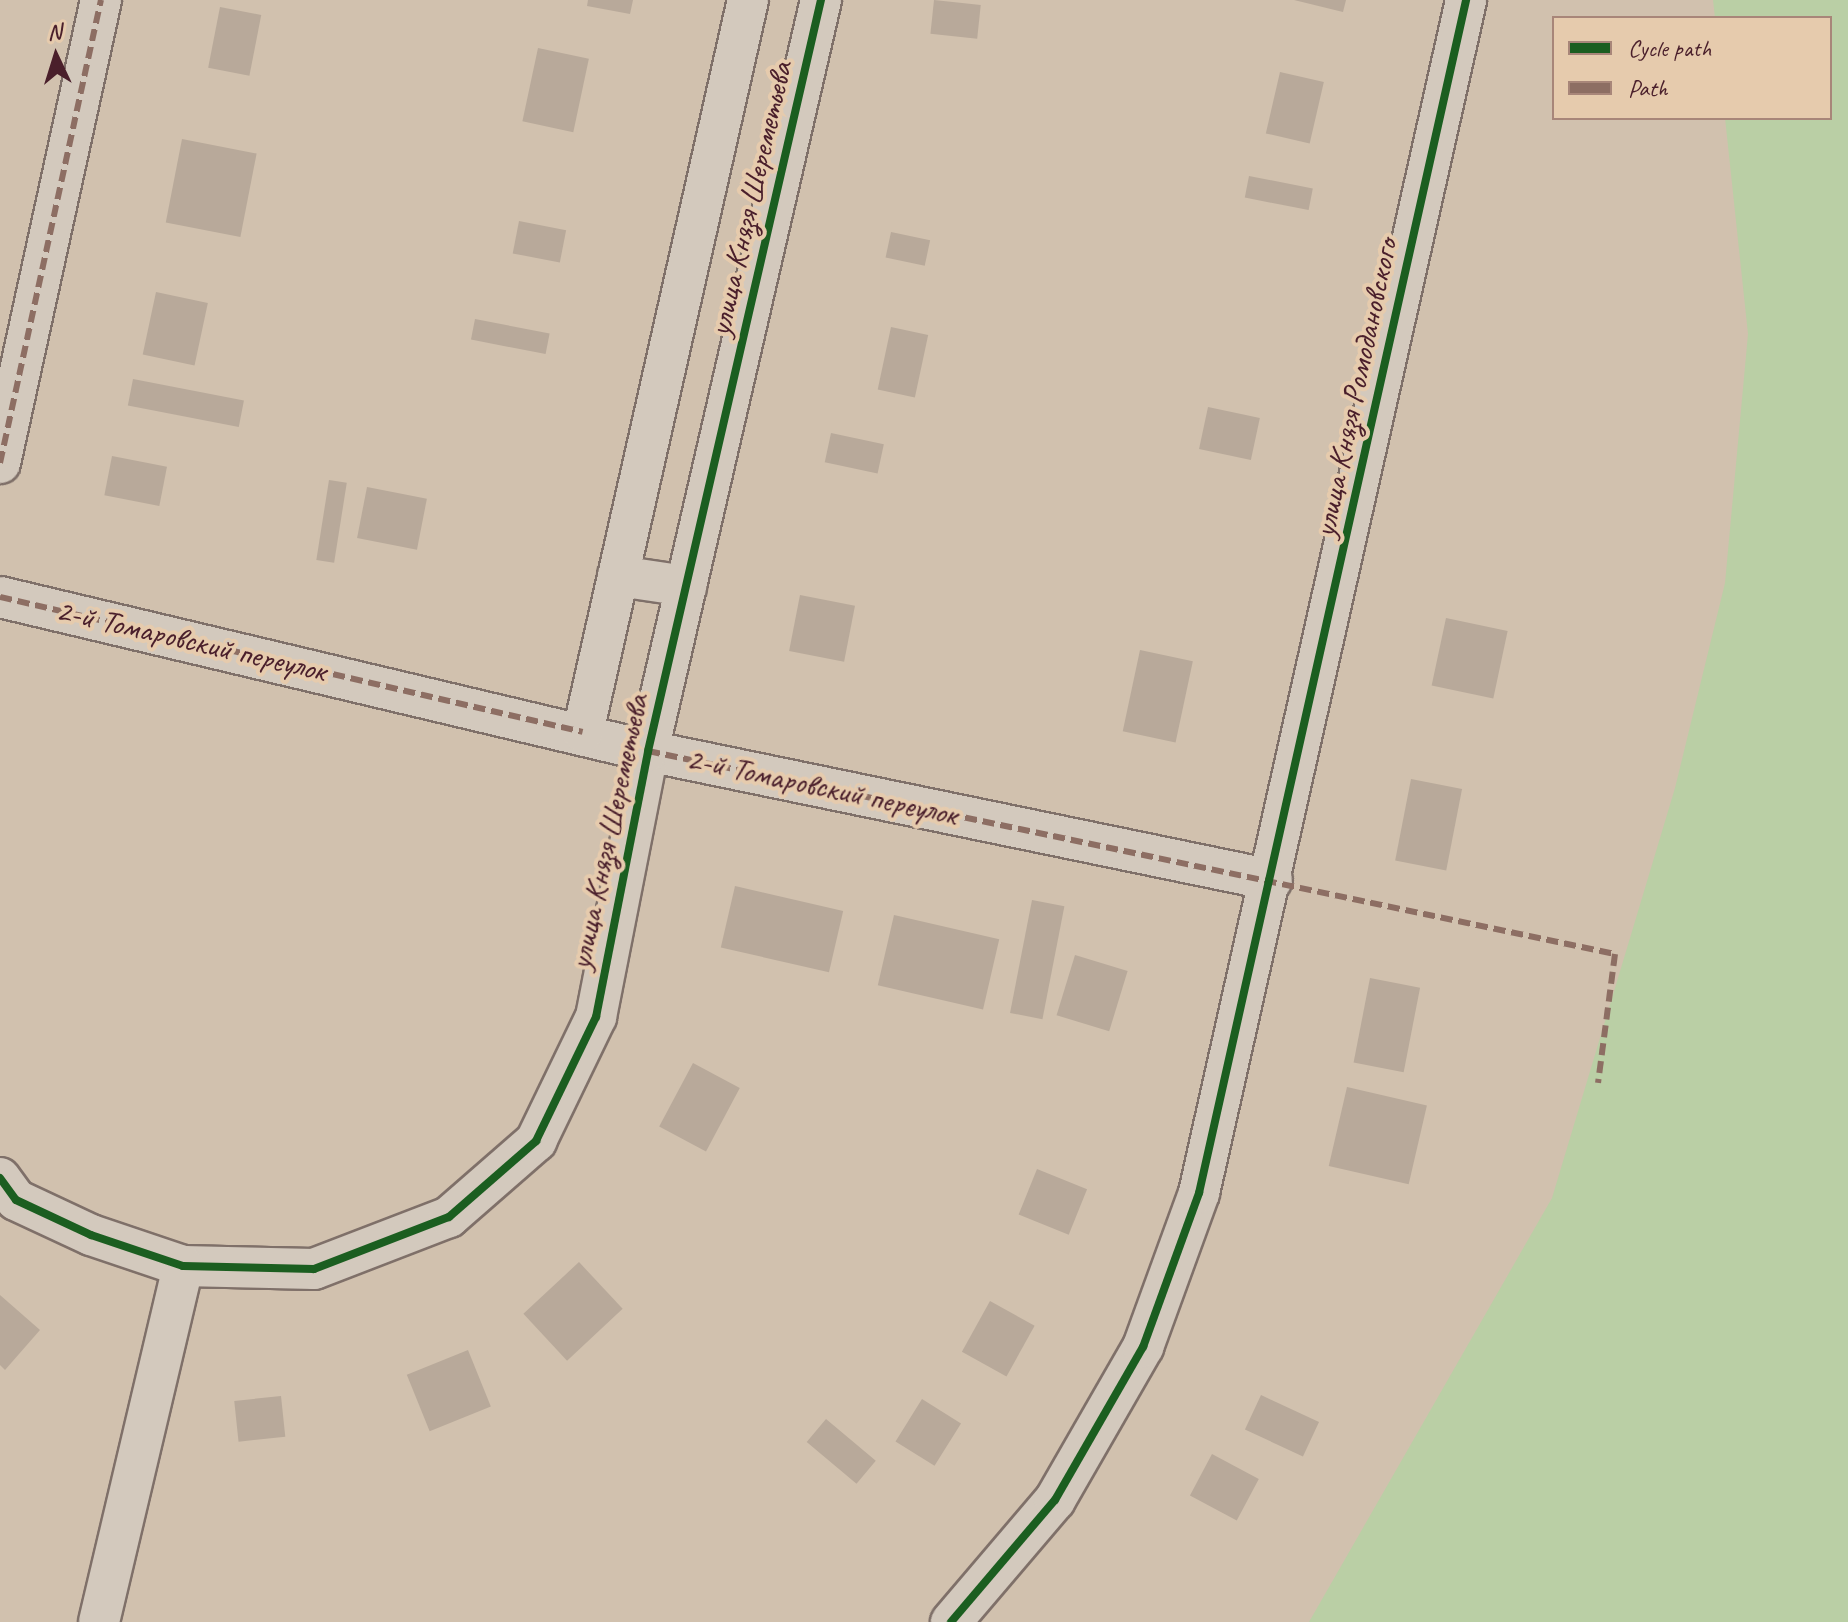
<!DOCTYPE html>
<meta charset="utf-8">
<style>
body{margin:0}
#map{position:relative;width:1848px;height:1622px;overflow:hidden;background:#d1c1ae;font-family:Caveat,sans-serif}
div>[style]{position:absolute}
.green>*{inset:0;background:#bacfa5}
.building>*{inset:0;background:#b8a99a;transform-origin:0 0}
.roads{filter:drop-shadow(2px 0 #7f7069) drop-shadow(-2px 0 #7f7069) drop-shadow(0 2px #7f7069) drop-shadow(0 -2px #7f7069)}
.minor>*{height:40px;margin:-20px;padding:0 20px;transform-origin:20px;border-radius:20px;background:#d3c9bd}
.quiet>*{height:6px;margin-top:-3px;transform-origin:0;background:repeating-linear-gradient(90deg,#8d6e63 0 12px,transparent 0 18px)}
.cycleway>*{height:8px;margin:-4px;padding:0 4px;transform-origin:4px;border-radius:4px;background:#1b5e20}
span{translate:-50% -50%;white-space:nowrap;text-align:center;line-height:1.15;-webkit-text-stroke:8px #e6cbad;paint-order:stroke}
.street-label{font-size:32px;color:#4a1f2b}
.legend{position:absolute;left:1552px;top:16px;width:280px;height:104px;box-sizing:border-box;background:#e6cbad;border:2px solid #a88679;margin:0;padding:10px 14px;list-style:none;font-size:24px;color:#4a1f2b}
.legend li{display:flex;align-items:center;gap:16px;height:40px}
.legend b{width:40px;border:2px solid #a88679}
.north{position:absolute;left:16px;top:16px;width:80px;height:80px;-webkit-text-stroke:6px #e6cbad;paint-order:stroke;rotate:356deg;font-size:22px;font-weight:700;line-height:32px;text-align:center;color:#4a1f2b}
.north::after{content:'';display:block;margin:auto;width:28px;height:36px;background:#4a1f2b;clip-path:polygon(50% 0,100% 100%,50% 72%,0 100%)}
</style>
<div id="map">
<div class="green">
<i style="clip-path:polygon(1713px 0,1848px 0,1848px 1622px,1309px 1622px,1552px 1198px,1675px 788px,1725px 583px,1748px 334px,1725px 118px,1830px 118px,1830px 18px,1715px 18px)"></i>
</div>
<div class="building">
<i style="clip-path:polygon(588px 0,633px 0,630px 14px,587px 6px)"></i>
<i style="left:934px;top:0;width:47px;height:34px;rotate:6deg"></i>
<i style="clip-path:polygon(1294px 0,1346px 0,1343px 12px)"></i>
<i style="left:220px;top:7px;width:42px;height:62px;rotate:11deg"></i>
<i style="left:538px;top:48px;width:52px;height:75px;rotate:12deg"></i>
<i style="left:1280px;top:72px;width:45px;height:63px;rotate:13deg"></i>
<i style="left:182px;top:139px;width:76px;height:85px;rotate:11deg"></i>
<i style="left:1249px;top:176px;width:65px;height:22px;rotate:11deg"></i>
<i style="left:519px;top:221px;width:48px;height:33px;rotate:11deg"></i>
<i style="left:891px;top:232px;width:40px;height:26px;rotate:12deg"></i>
<i style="left:156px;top:292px;width:53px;height:64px;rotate:12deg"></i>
<i style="left:475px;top:319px;width:76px;height:21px;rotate:11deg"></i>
<i style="left:891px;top:327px;width:38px;height:64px;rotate:12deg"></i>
<i style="left:133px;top:379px;width:113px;height:27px;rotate:11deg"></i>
<i style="left:1208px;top:407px;width:53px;height:43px;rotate:12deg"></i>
<i style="left:831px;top:433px;width:54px;height:30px;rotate:12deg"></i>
<i style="left:112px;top:456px;width:56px;height:40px;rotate:11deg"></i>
<i style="left:329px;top:480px;width:18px;height:81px;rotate:9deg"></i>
<i style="left:367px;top:487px;width:61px;height:52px;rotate:11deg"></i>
<i style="left:800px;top:595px;width:56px;height:57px;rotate:11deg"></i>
<i style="left:1446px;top:618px;width:63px;height:69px;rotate:12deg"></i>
<i style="left:1140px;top:650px;width:54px;height:83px;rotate:12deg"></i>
<i style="left:1411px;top:779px;width:52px;height:83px;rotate:11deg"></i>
<i style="left:735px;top:886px;width:111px;height:63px;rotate:13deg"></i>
<i style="left:1032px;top:900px;width:33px;height:115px;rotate:11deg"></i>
<i style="left:894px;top:915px;width:108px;height:72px;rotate:13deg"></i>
<i style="left:1075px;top:955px;width:55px;height:63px;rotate:17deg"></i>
<i style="left:1370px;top:978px;width:51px;height:86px;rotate:11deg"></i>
<i style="left:693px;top:1063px;width:53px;height:72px;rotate:28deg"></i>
<i style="left:1347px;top:1087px;width:82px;height:81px;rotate:13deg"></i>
<i style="left:1037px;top:1169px;width:54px;height:49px;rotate:22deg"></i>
<i style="left:579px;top:1262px;width:64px;height:76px;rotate:47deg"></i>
<i style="clip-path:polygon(0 1295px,40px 1330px,5px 1370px,0 1365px)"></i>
<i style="left:990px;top:1301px;width:51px;height:58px;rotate:29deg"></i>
<i style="left:468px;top:1350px;width:61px;height:66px;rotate:68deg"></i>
<i style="left:1261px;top:1395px;width:64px;height:38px;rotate:25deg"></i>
<i style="left:281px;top:1396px;width:41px;height:47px;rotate:84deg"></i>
<i style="left:922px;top:1399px;width:46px;height:50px;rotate:32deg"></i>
<i style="left:826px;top:1419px;width:65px;height:30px;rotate:40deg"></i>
<i style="left:1212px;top:1454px;width:53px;height:47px;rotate:28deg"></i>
</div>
<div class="roads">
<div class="minor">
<i style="left:0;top:463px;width:474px;rotate:-77.7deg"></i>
<i style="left:618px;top:576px;width:69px;rotate:8.4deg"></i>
<i style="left:0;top:597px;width:666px;rotate:13.37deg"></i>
<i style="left:648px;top:751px;width:637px;rotate:11.68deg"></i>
<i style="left:583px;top:732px;width:750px;rotate:-77.3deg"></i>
<i style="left:0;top:1178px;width:27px;rotate:54deg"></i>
<i style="left:16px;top:1200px;width:83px;rotate:25deg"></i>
<i style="left:91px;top:1235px;width:97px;rotate:18.6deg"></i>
<i style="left:183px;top:1266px;width:131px;rotate:1.3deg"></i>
<i style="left:314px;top:1269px;width:145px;rotate:-21.1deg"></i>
<i style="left:449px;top:1217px;width:116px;rotate:-41.1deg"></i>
<i style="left:536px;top:1141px;width:138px;rotate:-64.2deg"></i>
<i style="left:596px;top:1017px;width:271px;rotate:-78.9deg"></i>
<i style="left:648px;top:751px;width:771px;rotate:-77.03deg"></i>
<i style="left:99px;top:1622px;width:366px;rotate:-76.7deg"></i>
<i style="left:951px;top:1622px;width:160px;rotate:-49.6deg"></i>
<i style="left:1055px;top:1500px;width:177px;rotate:-60.1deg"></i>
<i style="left:1143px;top:1347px;width:164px;rotate:-70deg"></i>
<i style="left:1199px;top:1193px;width:1223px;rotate:-77.38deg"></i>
</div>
</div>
<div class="quiet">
<i style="left:0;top:463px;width:474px;rotate:-77.7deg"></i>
<i style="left:0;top:597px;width:598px;rotate:13.04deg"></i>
<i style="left:647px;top:758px;width:7px;rotate:-82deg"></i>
<i style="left:648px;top:751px;width:988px;rotate:11.86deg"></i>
<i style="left:1615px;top:954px;width:130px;rotate:97.5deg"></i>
</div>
<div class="cycleway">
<i style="left:0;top:1178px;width:27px;rotate:54deg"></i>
<i style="left:16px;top:1200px;width:83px;rotate:25deg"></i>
<i style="left:91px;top:1235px;width:97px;rotate:18.6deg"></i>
<i style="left:183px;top:1266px;width:131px;rotate:1.3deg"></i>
<i style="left:314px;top:1269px;width:145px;rotate:-21.1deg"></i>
<i style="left:449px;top:1217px;width:116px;rotate:-41.1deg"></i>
<i style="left:536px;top:1141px;width:138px;rotate:-64.2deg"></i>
<i style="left:596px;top:1017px;width:271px;rotate:-78.9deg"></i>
<i style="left:648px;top:751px;width:771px;rotate:-77.03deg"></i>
<i style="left:951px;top:1622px;width:160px;rotate:-49.6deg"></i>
<i style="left:1055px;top:1500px;width:177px;rotate:-60.1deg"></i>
<i style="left:1143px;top:1347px;width:164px;rotate:-70deg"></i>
<i style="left:1199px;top:1193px;width:1223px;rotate:-77.38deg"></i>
</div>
<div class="street-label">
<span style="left:751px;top:199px;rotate:-77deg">улица Князя Шереметьева</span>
<span style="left:1356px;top:388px;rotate:-78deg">улица Князя Ромодановского</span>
<span style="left:191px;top:641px;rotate:13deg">2-й Томаровский переулок</span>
<span style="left:822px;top:787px;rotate:12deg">2-й Томаровский переулок</span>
<span style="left:609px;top:832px;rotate:-78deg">улица Князя Шереметьева</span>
</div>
<ul class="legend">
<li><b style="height:10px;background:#1b5e20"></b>Cycle path</li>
<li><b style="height:10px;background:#8d6e63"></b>Path</li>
</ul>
<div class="north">N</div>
</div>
